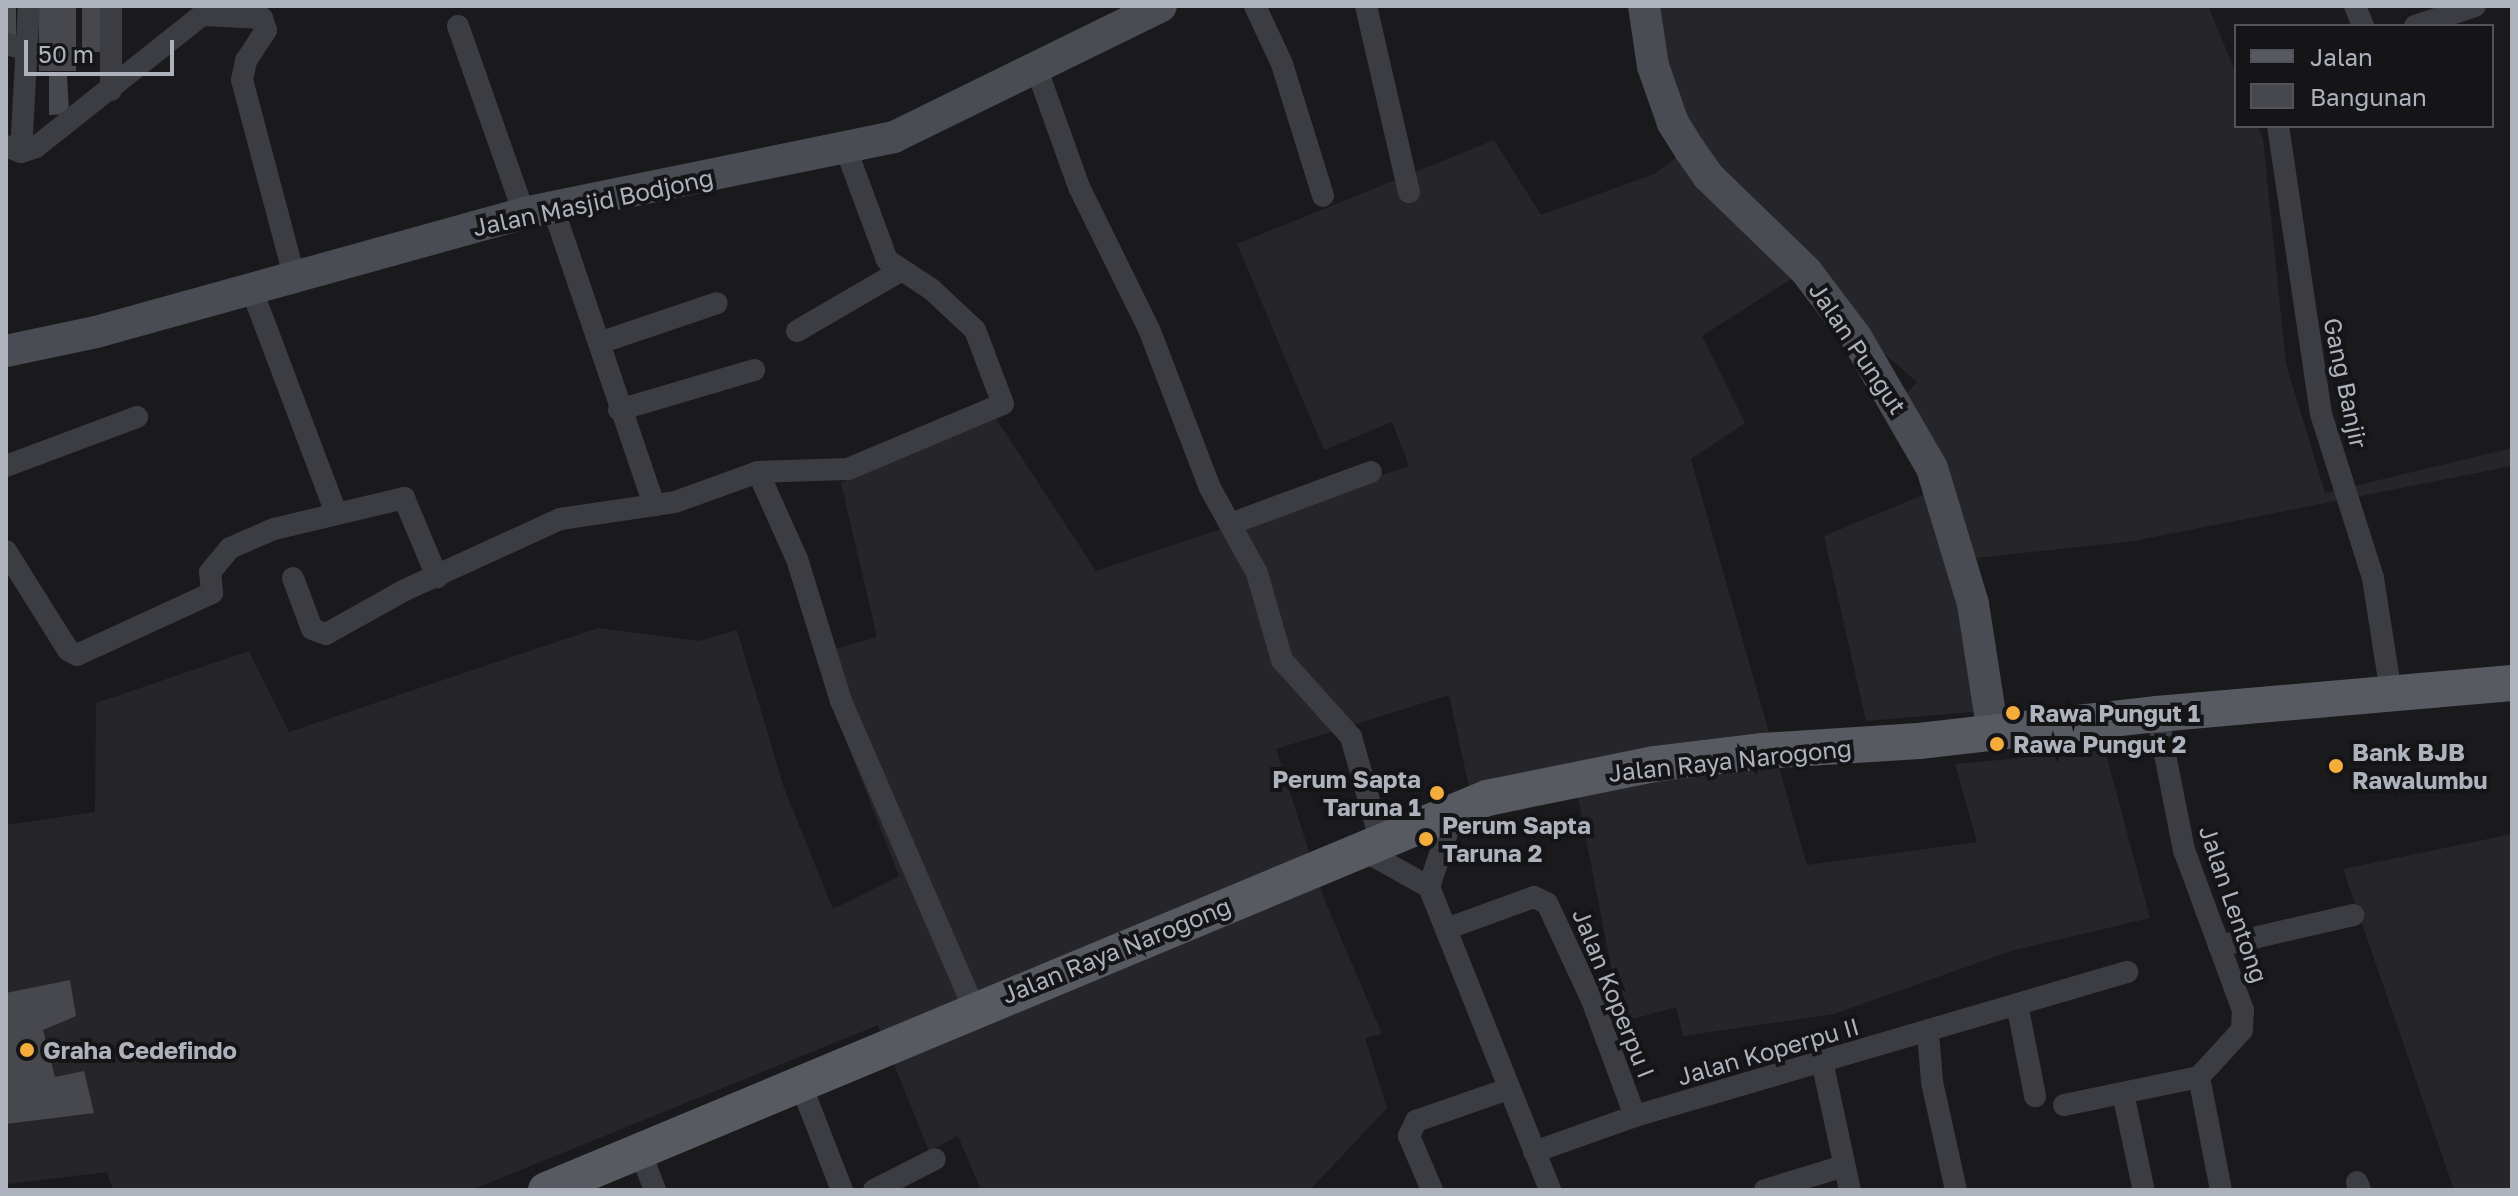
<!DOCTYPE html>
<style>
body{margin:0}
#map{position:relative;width:2518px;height:1196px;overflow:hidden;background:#1a1a1d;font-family:"Golos Text",sans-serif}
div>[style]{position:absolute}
.built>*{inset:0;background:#26262a}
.building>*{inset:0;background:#47484d;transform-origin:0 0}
.street>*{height:22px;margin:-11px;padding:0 11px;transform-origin:11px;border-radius:11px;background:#3b3d42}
.secondary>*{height:32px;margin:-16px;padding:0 16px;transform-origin:16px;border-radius:16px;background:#494c52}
.primary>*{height:36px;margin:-18px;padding:0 18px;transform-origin:18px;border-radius:18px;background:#575a61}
.dots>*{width:22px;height:22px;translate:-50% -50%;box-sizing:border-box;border:4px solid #151518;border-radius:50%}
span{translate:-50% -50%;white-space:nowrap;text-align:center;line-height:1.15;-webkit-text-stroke:8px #151518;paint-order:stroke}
.street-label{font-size:24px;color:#adb2bc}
.poi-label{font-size:24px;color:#adb2bc;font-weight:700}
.left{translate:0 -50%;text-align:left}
.right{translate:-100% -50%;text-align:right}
.frame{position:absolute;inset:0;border:8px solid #adb2bc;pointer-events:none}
.legend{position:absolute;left:2234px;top:24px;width:260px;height:104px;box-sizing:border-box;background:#151518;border:2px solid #52545a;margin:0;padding:10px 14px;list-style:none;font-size:24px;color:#adb2bc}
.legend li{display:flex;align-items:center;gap:16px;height:40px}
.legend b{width:40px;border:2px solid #52545a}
.scale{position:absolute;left:24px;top:40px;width:150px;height:36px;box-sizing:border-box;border:4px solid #adb2bc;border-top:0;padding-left:10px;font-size:24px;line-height:28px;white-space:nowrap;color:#adb2bc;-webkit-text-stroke:6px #151518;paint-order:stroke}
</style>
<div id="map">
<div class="built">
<i style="clip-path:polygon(1649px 6px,2208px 6px,2236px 73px,2236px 126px,2258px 126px,2263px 139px,2286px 364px,2325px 493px,2512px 448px,2512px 466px,2134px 541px,1967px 559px,1995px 710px,1866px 721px,1824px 536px,1937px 489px,1894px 407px,1917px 382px,1847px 321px,1807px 269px,1702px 336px,1745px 423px,1691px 459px,1807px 865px,1977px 842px,1955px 764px,2105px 750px,2150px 918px,2011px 951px,1834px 1014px,1683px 1036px,1676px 1007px,1622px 1022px,1578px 798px,1509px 804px,1476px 819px,1449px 695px,1276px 749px,1325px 901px,1382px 1034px,1365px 1038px,1387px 1108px,1310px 1190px,981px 1190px,958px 1136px,929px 1151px,878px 1025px,471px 1190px,113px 1190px,107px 1172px,8px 1184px,6px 825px,95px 812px,96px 703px,249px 651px,289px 732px,598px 628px,699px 641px,737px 630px,784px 788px,833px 909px,899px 876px,833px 708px,822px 653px,877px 637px,841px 483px,991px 411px,1096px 571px,1409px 466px,1392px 422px,1324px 450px,1237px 244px,1494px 140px,1541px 215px,1654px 174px,1694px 144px)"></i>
<i style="clip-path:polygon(2512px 834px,2512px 1190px,2454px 1190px,2343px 869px)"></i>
</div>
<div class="building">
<i style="left:6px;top:6px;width:10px;height:29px"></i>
<i style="left:39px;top:6px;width:37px;height:65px"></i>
<i style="left:82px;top:6px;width:22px;height:46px"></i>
<i style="clip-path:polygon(49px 74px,67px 75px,69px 114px,49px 115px)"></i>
<i style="clip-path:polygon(70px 980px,76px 1016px,43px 1030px,55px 1077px,84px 1071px,94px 1113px,6px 1124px,6px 993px)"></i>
</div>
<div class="street">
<i style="left:111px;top:6px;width:84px;rotate:90deg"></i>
<i style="left:1255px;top:6px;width:64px;rotate:65deg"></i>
<i style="left:1282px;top:64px;width:138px;rotate:72.7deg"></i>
<i style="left:1366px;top:6px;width:191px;rotate:77deg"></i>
<i style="left:2355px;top:6px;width:22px;rotate:68deg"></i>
<i style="left:458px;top:26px;width:198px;rotate:70.6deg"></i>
<i style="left:2415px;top:26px;width:63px;rotate:-18.4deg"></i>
<i style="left:6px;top:44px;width:25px;rotate:14deg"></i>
<i style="left:1036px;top:67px;width:127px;rotate:70.3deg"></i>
<i style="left:1079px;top:187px;width:158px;rotate:63.8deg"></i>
<i style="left:1149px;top:329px;width:170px;rotate:69deg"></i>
<i style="left:1210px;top:488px;width:97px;rotate:61.1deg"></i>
<i style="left:1257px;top:573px;width:91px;rotate:74deg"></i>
<i style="left:1282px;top:660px;width:103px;rotate:48.1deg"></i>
<i style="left:1351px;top:737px;width:106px;rotate:74.1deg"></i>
<i style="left:2278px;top:126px;width:291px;rotate:81.5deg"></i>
<i style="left:2321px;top:414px;width:172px;rotate:72.4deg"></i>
<i style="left:2373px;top:578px;width:116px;rotate:81.1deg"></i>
<i style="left:6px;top:146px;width:16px;rotate:22deg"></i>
<i style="left:21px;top:152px;width:16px;rotate:-18deg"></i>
<i style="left:36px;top:147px;width:212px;rotate:-38.5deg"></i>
<i style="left:202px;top:15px;width:60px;rotate:2.9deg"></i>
<i style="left:262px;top:18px;width:13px;rotate:72deg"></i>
<i style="left:266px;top:30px;width:37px;rotate:123deg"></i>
<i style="left:246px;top:61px;width:19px;rotate:102deg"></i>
<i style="left:242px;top:80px;width:202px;rotate:75.1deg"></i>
<i style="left:21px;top:152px;width:146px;rotate:-86.9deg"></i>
<i style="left:553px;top:208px;width:314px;rotate:71.2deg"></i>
<i style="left:251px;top:288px;width:241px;rotate:69.3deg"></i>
<i style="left:797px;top:331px;width:119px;rotate:-30.2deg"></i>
<i style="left:602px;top:342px;width:121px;rotate:-18.7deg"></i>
<i style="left:619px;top:410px;width:141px;rotate:-16.5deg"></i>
<i style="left:6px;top:466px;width:140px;rotate:-20.5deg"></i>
<i style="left:758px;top:472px;width:95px;rotate:65.9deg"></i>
<i style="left:797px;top:559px;width:149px;rotate:72.8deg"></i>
<i style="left:841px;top:701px;width:335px;rotate:66.6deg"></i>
<i style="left:1233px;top:523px;width:147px;rotate:-20.3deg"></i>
<i style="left:6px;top:551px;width:117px;rotate:57.9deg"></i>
<i style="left:68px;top:650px;width:10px;rotate:29deg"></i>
<i style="left:77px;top:655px;width:149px;rotate:-24.7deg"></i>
<i style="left:212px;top:593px;width:21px;rotate:-95deg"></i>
<i style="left:210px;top:572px;width:31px;rotate:-50deg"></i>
<i style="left:230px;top:548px;width:48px;rotate:-23.4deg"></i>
<i style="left:274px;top:529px;width:134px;rotate:-13.4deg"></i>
<i style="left:404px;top:498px;width:86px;rotate:67.3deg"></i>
<i style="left:293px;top:578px;width:54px;rotate:69.6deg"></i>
<i style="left:312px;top:629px;width:15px;rotate:20deg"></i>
<i style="left:326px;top:634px;width:90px;rotate:-29.1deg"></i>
<i style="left:405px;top:590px;width:170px;rotate:-24.6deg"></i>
<i style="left:560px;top:519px;width:116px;rotate:-8.4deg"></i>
<i style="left:675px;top:502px;width:88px;rotate:-19.9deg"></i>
<i style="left:758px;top:472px;width:90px;rotate:-1.9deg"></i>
<i style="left:848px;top:469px;width:168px;rotate:-22.8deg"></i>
<i style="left:1003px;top:404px;width:79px;rotate:-110.7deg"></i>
<i style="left:975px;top:330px;width:60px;rotate:-137deg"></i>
<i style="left:931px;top:289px;width:53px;rotate:-146.6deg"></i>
<i style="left:887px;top:260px;width:118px;rotate:-110.3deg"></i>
<i style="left:2157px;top:714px;width:139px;rotate:78.8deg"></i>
<i style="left:2184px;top:850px;width:171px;rotate:69.8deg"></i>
<i style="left:2243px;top:1010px;width:20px;rotate:93deg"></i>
<i style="left:2242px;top:1030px;width:64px;rotate:132.5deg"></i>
<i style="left:2199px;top:1077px;width:115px;rotate:79deg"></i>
<i style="left:1359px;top:848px;width:80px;rotate:29.1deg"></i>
<i style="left:1429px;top:887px;width:326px;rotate:68.2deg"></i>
<i style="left:1429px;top:887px;width:82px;rotate:-71.6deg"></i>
<i style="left:1446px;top:929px;width:94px;rotate:-20deg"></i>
<i style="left:1534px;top:897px;width:14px;rotate:25deg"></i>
<i style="left:1547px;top:903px;width:107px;rotate:65.1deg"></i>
<i style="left:1592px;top:1000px;width:124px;rotate:69.7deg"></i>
<i style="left:2219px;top:946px;width:138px;rotate:-13deg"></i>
<i style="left:2017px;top:1004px;width:94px;rotate:78.9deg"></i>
<i style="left:1928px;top:1033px;width:49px;rotate:85.3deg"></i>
<i style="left:1932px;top:1082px;width:111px;rotate:77.5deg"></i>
<i style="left:1822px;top:1061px;width:132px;rotate:77.8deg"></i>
<i style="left:801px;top:1085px;width:113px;rotate:68.7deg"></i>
<i style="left:2123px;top:1093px;width:96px;rotate:78deg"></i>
<i style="left:2064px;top:1105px;width:138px;rotate:-11.7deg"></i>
<i style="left:640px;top:1151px;width:42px;rotate:69deg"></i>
<i style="left:1534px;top:1152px;width:107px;rotate:-19.6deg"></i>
<i style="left:1635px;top:1116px;width:513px;rotate:-16.31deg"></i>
<i style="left:2357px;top:1182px;width:9px;rotate:69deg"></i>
<i style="left:874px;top:1190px;width:68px;rotate:-26.9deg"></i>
<i style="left:1432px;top:1190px;width:59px;rotate:-113.1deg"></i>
<i style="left:1409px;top:1136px;width:17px;rotate:-65deg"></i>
<i style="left:1416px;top:1121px;width:97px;rotate:-19.2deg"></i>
<i style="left:1765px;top:1190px;width:83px;rotate:-16.9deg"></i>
</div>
<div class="secondary">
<i style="left:1644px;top:6px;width:61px;rotate:81.5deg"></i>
<i style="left:1653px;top:66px;width:60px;rotate:70.7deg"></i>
<i style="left:1673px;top:123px;width:32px;rotate:58deg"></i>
<i style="left:1690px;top:150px;width:32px;rotate:55deg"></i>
<i style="left:1708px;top:176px;width:136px;rotate:44.1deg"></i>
<i style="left:1806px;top:271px;width:83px;rotate:52.9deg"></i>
<i style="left:1856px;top:337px;width:151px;rotate:59.9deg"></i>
<i style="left:1932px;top:468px;width:142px;rotate:73.2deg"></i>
<i style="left:1973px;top:604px;width:131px;rotate:81.2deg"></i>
<i style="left:6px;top:351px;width:92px;rotate:-11.9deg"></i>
<i style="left:96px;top:332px;width:444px;rotate:-15.5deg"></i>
<i style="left:524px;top:213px;width:378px;rotate:-11.6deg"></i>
<i style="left:894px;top:137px;width:297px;rotate:-26.1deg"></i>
</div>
<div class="primary">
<i style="left:546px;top:1190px;width:1019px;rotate:-22.62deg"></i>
<i style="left:1487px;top:798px;width:170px;rotate:-11.5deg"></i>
<i style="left:1654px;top:764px;width:110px;rotate:-6.8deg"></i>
<i style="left:1763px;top:751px;width:156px;rotate:-3.7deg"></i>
<i style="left:1919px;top:741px;width:240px;rotate:-6.5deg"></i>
<i style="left:2157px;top:714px;width:356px;rotate:-5deg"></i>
</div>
<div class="dots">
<i style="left:2013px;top:713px;background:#f4ad3b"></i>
<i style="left:1997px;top:744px;background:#f4ad3b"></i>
<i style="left:2336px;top:766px;background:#f4ad3b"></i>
<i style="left:1437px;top:793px;background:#f4ad3b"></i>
<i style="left:1426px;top:839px;background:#f4ad3b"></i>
<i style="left:27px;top:1050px;background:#f4ad3b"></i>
</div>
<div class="street-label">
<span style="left:593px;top:202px;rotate:-12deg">Jalan Masjid Bodjong</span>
<span style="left:1858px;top:348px;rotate:56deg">Jalan Pungut</span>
<span style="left:2346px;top:383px;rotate:78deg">Gang Banjir</span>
<span style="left:1730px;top:760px;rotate:-6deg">Jalan Raya Narogong</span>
<span style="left:2234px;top:904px;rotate:71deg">Jalan Lentong</span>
<span style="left:1116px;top:950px;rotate:-22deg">Jalan Raya Narogong</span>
<span style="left:1614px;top:993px;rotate:68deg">Jalan Koperpu I</span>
<span style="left:1768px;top:1051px;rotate:-16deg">Jalan Koperpu II</span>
</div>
<div class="poi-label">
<span class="left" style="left:2029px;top:713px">Rawa Pungut 1</span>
<span class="left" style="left:2013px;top:744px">Rawa Pungut 2</span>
<span class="left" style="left:2352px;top:766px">Bank BJB<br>Rawalumbu</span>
<span class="right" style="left:1421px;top:793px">Perum Sapta<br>Taruna 1</span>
<span class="left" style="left:1442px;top:839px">Perum Sapta<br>Taruna 2</span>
<span class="left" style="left:43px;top:1050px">Graha Cedefindo</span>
</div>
<div class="frame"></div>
<ul class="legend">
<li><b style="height:10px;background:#575a61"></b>Jalan</li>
<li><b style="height:22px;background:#47484d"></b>Bangunan</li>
</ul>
<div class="scale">50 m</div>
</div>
